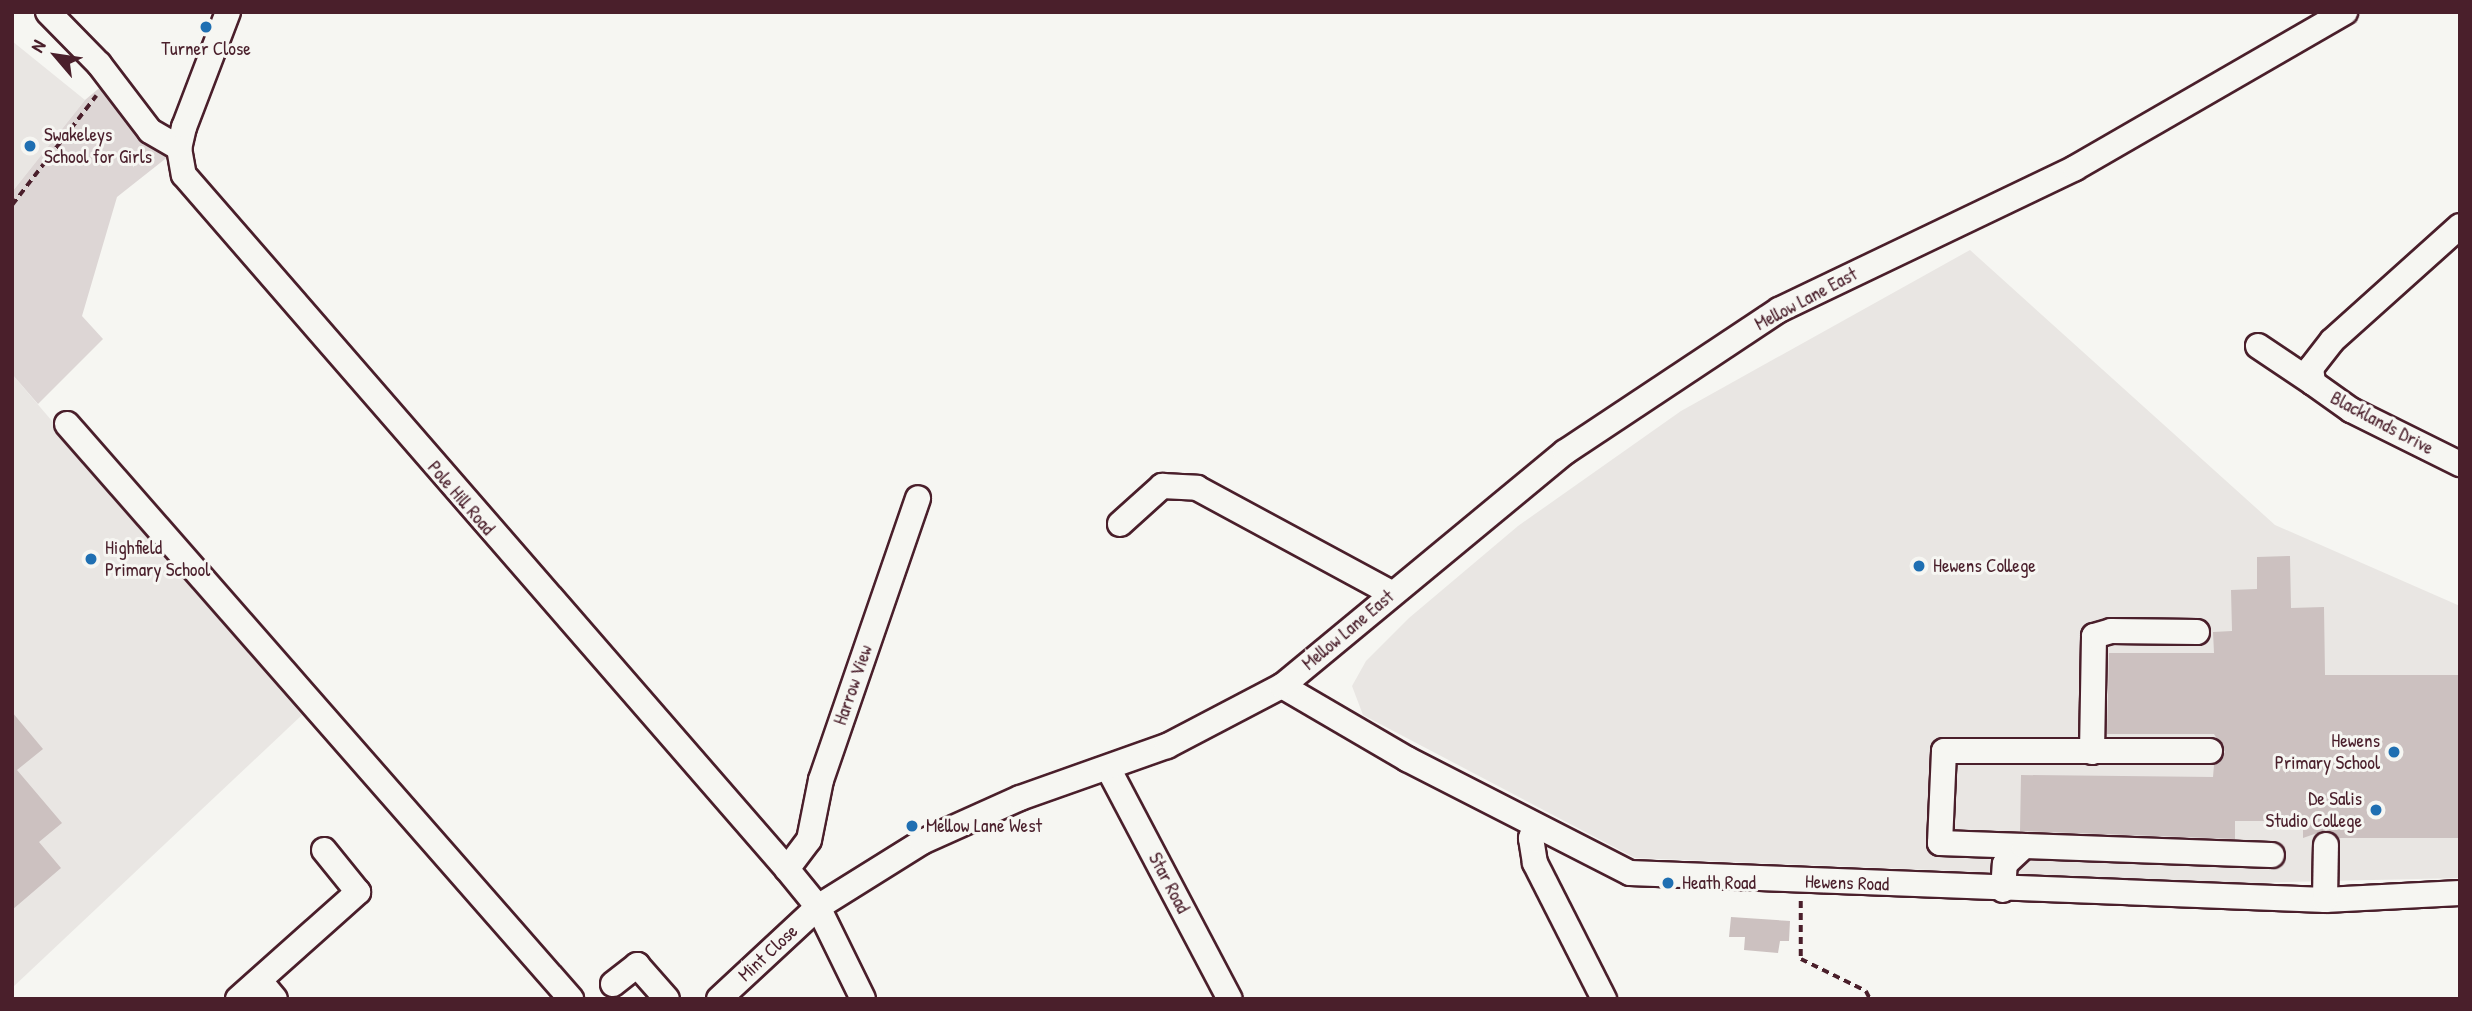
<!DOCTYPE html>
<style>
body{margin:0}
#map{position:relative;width:2472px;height:1011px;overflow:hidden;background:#f6f6f2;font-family:"Patrick Hand",sans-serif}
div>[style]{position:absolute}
.built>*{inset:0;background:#e9e6e3}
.green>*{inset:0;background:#ddd6d5}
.building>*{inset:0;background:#ccc1c0}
.path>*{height:3.5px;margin-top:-1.75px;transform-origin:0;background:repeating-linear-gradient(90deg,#4a1f2b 0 7px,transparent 0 12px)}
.roads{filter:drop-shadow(2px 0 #4a1f2b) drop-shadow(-2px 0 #4a1f2b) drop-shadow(0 2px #4a1f2b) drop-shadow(0 -2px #4a1f2b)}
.minor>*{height:24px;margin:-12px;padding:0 12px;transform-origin:12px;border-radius:12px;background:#f6f6f2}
.dots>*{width:19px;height:19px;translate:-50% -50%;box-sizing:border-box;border:4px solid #f6f6f2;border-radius:50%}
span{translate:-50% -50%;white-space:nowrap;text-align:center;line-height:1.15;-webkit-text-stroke:6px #f6f6f2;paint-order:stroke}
.poi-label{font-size:19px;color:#4a1f2b}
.left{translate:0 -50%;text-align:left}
.right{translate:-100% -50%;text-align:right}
.street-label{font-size:19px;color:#4a1f2b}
.frame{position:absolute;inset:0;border:14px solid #4a1f2b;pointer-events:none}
.north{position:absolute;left:21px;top:21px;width:70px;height:70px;-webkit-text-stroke:5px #f6f6f2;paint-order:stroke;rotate:299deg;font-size:19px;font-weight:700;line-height:28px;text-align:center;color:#4a1f2b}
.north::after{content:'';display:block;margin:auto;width:24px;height:32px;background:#4a1f2b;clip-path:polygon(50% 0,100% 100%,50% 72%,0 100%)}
</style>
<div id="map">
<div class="built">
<i style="clip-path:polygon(12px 41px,85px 100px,12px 192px)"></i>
<i style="clip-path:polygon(1970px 250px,2275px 525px,2460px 606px,2460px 878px,2249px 883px,1635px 858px,1363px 715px,1352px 686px,1366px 661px,1409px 618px,1518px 526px,1681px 411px)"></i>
<i style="clip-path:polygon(12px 374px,302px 715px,12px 988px)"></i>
</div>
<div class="green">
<i style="clip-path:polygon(110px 79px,179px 148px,117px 197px,82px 316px,103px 339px,38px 404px,12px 374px,12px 192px,85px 100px)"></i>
</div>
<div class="building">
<i style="clip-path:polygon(2290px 556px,2291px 608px,2324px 607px,2325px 675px,2460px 675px,2460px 838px,2339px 838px,2326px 830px,2303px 838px,2303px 821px,2235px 821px,2235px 839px,2020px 831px,2021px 775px,2213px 777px,2214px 765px,2225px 752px,2214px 734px,2107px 734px,2109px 653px,2214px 653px,2213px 632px,2232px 631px,2231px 590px,2257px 589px,2257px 557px)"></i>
<i style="clip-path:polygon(12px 712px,43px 749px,17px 770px,62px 823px,39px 842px,61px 868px,12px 910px)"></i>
<i style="clip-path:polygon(1731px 917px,1790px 921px,1789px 941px,1780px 941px,1778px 953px,1744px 950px,1745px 937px,1729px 937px)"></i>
</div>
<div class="path">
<i style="left:12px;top:205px;width:138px;rotate:-52.4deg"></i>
<i style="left:1801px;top:901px;width:58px;rotate:90deg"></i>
<i style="left:1801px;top:959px;width:72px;rotate:26.2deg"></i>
<i style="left:1866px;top:991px;width:9px;rotate:63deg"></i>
</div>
<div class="roads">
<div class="minor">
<i style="left:48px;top:12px;width:73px;rotate:45.6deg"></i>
<i style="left:99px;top:64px;width:84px;rotate:52.7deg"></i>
<i style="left:150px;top:131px;width:34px;rotate:30deg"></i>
<i style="left:228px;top:12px;width:123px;rotate:110.9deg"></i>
<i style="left:184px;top:127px;width:22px;rotate:103deg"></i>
<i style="left:179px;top:148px;width:27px;rotate:80deg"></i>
<i style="left:184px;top:175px;width:919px;rotate:49.01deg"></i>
<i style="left:787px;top:869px;width:49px;rotate:50.8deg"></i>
<i style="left:818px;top:907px;width:102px;rotate:63.9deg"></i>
<i style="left:2460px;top:226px;width:172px;rotate:138.1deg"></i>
<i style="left:2332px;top:341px;width:34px;rotate:128deg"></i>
<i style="left:2311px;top:368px;width:15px;rotate:82deg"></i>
<i style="left:2313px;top:383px;width:47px;rotate:35.4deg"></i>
<i style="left:2351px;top:410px;width:122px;rotate:26.4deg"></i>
<i style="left:2258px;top:346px;width:66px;rotate:33.9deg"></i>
<i style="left:67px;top:424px;width:765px;rotate:48.76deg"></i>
<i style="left:1120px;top:524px;width:57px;rotate:-42.1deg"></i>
<i style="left:1162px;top:486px;width:35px;rotate:3deg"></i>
<i style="left:1197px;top:488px;width:221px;rotate:28.4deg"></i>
<i style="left:1282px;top:686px;width:145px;rotate:30.3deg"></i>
<i style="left:1407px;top:759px;width:250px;rotate:27.1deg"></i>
<i style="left:1630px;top:873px;width:696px;rotate:2.22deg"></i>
<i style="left:2325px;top:900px;width:135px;rotate:-3deg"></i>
<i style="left:2092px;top:752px;width:116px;rotate:-89deg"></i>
<i style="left:2094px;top:636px;width:18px;rotate:-16deg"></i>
<i style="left:2111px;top:631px;width:86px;rotate:0.7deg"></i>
<i style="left:1108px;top:768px;width:261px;rotate:62.2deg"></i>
<i style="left:1535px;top:826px;width:13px;rotate:108deg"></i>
<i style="left:1531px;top:838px;width:25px;rotate:81deg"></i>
<i style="left:1535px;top:863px;width:153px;rotate:63.1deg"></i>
<i style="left:2024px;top:846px;width:84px;rotate:-178deg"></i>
<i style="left:1940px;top:843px;width:92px;rotate:-87.5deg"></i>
<i style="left:1944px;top:751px;width:266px"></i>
<i style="left:787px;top:869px;width:36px;rotate:-53deg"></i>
<i style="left:809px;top:840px;width:61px;rotate:-78.7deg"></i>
<i style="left:821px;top:780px;width:298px;rotate:-71deg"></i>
<i style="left:2003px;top:890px;width:26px;rotate:-86deg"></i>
<i style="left:2005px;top:864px;width:26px;rotate:-43deg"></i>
<i style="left:2024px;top:846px;width:248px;rotate:2.1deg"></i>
<i style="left:2325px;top:900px;width:55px;rotate:-89deg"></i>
<i style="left:260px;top:981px;width:23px;rotate:50deg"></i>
<i style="left:613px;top:984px;width:31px;rotate:-38deg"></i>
<i style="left:637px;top:965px;width:45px;rotate:48.6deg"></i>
<i style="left:238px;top:999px;width:161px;rotate:-41.7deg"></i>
<i style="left:358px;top:892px;width:54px;rotate:-129deg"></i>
<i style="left:719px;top:999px;width:135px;rotate:-42.9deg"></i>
<i style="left:818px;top:907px;width:123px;rotate:-32deg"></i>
<i style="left:922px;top:842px;width:107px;rotate:-24.2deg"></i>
<i style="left:1020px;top:798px;width:156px;rotate:-19.5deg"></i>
<i style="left:1167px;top:746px;width:130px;rotate:-27.6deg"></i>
<i style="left:1282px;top:686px;width:367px;rotate:-39.6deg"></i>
<i style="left:1565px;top:452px;width:257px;rotate:-33.6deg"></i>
<i style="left:1779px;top:310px;width:328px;rotate:-25.6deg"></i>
<i style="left:2075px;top:168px;width:312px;rotate:-30deg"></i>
</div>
</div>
<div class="dots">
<i style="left:206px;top:27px;background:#1f6fb2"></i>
<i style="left:30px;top:146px;background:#1f6fb2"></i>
<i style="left:91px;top:559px;background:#1f6fb2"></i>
<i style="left:1919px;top:566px;background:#1f6fb2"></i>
<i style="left:2394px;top:752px;background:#1f6fb2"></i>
<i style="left:2376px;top:810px;background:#1f6fb2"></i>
<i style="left:912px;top:826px;background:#1f6fb2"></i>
<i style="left:1668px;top:883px;background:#1f6fb2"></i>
</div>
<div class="poi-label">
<span style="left:206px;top:49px">Turner Close</span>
<span class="left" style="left:44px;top:146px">Swakeleys<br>School for Girls</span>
<span class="left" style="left:105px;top:559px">Highfield<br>Primary School</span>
<span class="left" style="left:1933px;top:566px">Hewens College</span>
<span class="right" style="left:2380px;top:752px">Hewens<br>Primary School</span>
<span class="right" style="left:2362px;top:810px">De Salis<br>Studio College</span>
<span class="left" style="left:926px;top:826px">Mellow Lane West</span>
<span class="left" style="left:1682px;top:883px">Heath Road</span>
</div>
<div class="street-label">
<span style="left:1806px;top:299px;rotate:-28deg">Mellow Lane East</span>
<span style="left:2382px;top:423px;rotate:28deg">Blacklands Drive</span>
<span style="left:461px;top:498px;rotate:49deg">Pole Hill Road</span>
<span style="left:1348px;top:630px;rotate:-40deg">Mellow Lane East</span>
<span style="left:853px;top:685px;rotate:-71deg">Harrow View</span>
<span style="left:1169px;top:883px;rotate:62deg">Star Road</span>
<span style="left:1847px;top:883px;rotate:2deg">Hewens Road</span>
<span style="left:768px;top:953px;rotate:-43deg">Mint Close</span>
</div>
<div class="frame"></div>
<div class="north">N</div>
</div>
